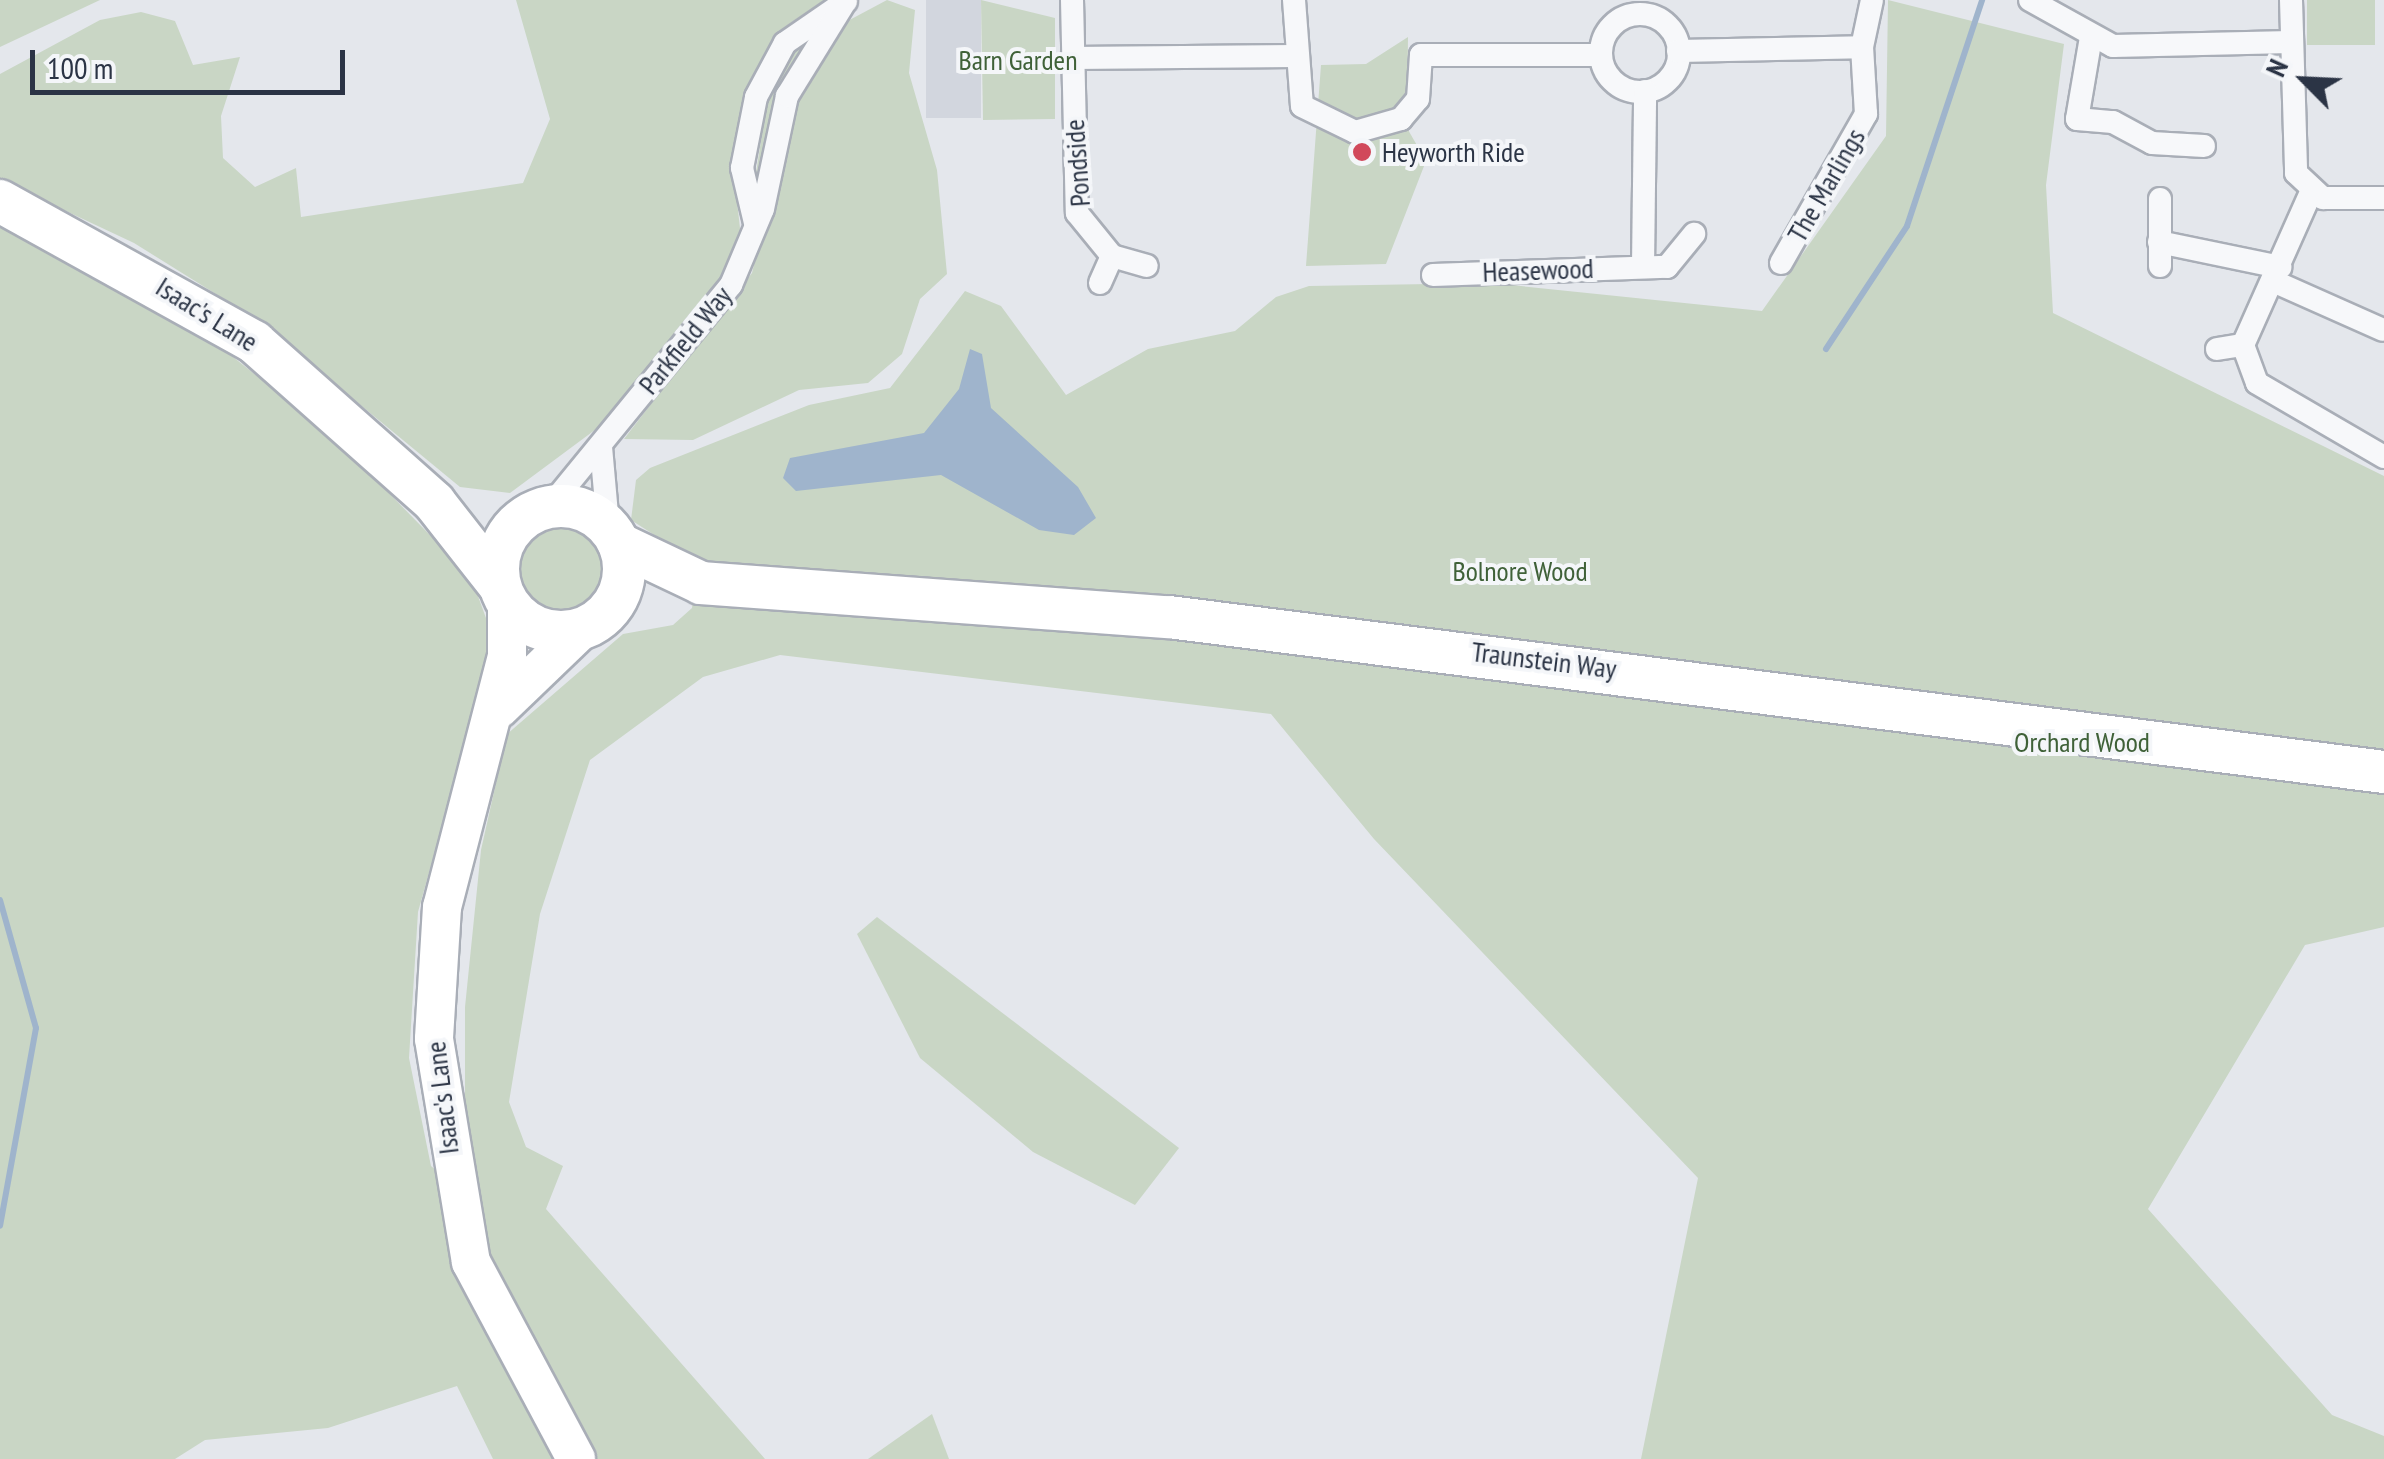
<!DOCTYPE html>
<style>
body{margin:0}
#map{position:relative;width:2384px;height:1459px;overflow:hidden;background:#e4e7ec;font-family:"PT Sans Narrow",sans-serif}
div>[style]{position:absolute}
.built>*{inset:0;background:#d2d6de;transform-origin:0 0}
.green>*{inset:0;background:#c9d6c5;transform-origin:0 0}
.round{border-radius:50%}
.water>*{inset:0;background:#9fb4cc}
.stream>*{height:6px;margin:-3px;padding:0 3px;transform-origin:3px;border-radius:3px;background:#9fb4cc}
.roads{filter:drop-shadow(2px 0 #a9aeb7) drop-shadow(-2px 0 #a9aeb7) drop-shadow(0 2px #a9aeb7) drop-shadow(0 -2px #a9aeb7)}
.street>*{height:22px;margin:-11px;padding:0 11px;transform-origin:11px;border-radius:11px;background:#f7f8fa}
.street>.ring{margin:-11px;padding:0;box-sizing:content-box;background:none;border:22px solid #f7f8fa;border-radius:50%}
.primary>*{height:38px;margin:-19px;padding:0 19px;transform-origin:19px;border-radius:19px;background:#fff}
.highway>*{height:42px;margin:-21px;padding:0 21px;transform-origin:21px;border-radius:21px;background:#fff}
.highway>.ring{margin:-21px;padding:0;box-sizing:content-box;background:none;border:42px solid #fff;border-radius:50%}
.dots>*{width:28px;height:28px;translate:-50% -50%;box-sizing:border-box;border:5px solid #f4f6f9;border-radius:50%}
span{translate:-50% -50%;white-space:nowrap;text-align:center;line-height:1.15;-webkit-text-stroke:8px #f4f6f9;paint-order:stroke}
.park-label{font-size:28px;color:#3f6138}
.poi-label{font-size:28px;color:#2b3445}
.left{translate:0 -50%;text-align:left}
.street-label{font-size:28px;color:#2b3445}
.north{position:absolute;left:2254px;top:30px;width:100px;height:100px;-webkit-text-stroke:8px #f4f6f9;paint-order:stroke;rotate:294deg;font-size:28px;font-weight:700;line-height:40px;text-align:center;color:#2b3445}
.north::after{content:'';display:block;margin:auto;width:35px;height:45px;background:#2b3445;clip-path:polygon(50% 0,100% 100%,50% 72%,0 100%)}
.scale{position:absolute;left:30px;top:50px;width:315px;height:45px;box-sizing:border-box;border:5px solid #2b3445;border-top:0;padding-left:12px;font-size:30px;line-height:35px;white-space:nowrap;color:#2b3445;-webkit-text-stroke:8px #f4f6f9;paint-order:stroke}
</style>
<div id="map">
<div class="built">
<i style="left:926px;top:0;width:55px;height:118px"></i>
</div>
<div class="green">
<i style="clip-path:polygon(0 0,100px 0,0 47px)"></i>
<i style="clip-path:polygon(516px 0,825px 0,789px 24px,749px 93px,734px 175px,741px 237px,725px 277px,607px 421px,510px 493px,460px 487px,256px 319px,134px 243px,0 180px,0 74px,100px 20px,141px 12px,175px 21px,193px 65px,240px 57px,221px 116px,223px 158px,255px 187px,296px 168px,301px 217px,523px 183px,550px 119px)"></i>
<i style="clip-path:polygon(887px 0,915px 10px,909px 73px,937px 170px,947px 274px,920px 299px,902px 354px,868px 383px,799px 390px,693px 440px,624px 439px,752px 273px,793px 104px,842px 24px)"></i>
<i style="clip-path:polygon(981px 0,1055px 18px,1055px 119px,983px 120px)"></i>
<i style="clip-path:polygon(1888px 0,2064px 44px,2046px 185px,2053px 313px,2384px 476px,2384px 927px,2305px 945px,2148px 1209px,2332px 1415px,2384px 1436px,2384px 1459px,1641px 1459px,1698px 1178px,1374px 839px,1271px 714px,780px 655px,703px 677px,590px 760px,540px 914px,509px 1102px,526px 1147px,563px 1166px,546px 1209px,765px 1459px,493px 1459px,457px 1386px,328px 1428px,205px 1440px,175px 1459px,0 1459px,0 225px,208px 337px,335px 438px,471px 577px,494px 640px,418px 912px,409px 1058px,431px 1166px,481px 1209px,465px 1123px,465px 1007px,481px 850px,507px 734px,623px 634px,673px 625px,692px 608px,698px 563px,631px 520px,636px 480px,650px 468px,809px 405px,890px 388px,965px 291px,1001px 306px,1066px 395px,1148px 349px,1235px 331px,1276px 297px,1309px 286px,1491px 283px,1762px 311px,1886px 136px)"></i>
<i style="left:2307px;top:0;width:68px;height:45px"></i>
<i style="clip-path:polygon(805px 31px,812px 36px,777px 92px,754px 186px,769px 88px)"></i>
<i style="clip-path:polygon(1408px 37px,1407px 128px,1426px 161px,1386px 264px,1306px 266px,1321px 65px,1366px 64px)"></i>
<i class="round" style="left:510px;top:519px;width:102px;height:102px"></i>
<i style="clip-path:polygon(877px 917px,1179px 1148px,1135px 1205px,1033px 1152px,920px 1058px,857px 934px)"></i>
<i style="clip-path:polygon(932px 1414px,949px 1459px,868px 1459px)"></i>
</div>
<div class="water">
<i style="clip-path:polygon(970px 349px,982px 354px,991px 408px,1078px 487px,1096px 518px,1074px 535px,1039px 530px,941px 475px,796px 491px,783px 478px,790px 458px,924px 433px,959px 389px)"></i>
</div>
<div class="stream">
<i style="left:1826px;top:349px;width:147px;rotate:-56.6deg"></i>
<i style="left:1907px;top:226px;width:238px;rotate:-71.6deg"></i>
<i style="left:0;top:900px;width:133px;rotate:74.3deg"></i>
<i style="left:36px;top:1028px;width:201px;rotate:100.3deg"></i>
</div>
<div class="roads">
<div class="street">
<i style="left:1072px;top:0;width:213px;rotate:88.7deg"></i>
<i style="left:1077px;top:213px;width:55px;rotate:50.9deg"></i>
<i style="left:1112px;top:256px;width:36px;rotate:16deg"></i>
<i style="left:1294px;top:0;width:106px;rotate:85.7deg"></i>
<i style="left:1302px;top:106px;width:59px;rotate:26.1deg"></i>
<i style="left:1355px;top:132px;width:48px;rotate:-15.8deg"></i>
<i style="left:1401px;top:119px;width:26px;rotate:-50deg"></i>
<i style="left:1418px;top:99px;width:44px;rotate:-86.1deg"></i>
<i style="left:1421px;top:55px;width:180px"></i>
<i style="left:2030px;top:0;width:95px;rotate:29deg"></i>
<i style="left:2113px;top:46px;width:178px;rotate:-1.3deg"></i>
<i style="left:2291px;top:0;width:173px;rotate:88.3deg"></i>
<i style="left:2296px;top:173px;width:37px;rotate:43deg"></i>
<i style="left:2323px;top:198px;width:61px"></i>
<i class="ring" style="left:1601px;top:14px;width:56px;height:56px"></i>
<i style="left:2091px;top:37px;width:83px;rotate:99.7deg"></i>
<i style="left:2077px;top:119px;width:36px;rotate:5deg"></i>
<i style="left:2113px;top:122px;width:44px;rotate:28.3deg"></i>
<i style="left:2152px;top:143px;width:52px;rotate:3.3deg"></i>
<i style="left:1678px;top:51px;width:184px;rotate:-1.2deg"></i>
<i style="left:1072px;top:58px;width:223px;rotate:-0.5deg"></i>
<i style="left:755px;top:223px;width:57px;rotate:-103.3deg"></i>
<i style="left:742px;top:168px;width:72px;rotate:-78.8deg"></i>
<i style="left:756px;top:97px;width:61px;rotate:-61.8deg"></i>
<i style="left:785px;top:43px;width:74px;rotate:-34.5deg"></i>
<i style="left:2159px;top:242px;width:124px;rotate:11.7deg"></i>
<i style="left:1781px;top:263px;width:172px;rotate:-60.3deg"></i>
<i style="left:1866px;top:114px;width:67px;rotate:-93.4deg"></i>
<i style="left:1862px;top:47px;width:48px;rotate:-78deg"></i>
<i style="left:2160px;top:266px;width:67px;rotate:-90deg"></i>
<i style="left:1643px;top:267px;width:176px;rotate:-89.3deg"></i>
<i style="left:1433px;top:275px;width:234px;rotate:-2deg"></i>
<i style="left:1667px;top:267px;width:43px;rotate:-50.7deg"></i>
<i style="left:2273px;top:281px;width:120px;rotate:24deg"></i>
<i style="left:1100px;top:283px;width:30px;rotate:-66deg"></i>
<i style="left:2243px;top:345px;width:167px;rotate:-66deg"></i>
<i style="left:2217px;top:349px;width:26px;rotate:-9deg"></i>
<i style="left:2243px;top:345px;width:40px;rotate:69.8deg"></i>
<i style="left:2257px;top:383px;width:147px;rotate:30.2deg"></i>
<i style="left:601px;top:447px;width:79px;rotate:84.9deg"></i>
<i style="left:550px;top:506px;width:286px;rotate:-50.7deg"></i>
<i style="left:731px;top:285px;width:82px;rotate:-67.2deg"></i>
<i style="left:763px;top:209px;width:116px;rotate:-78deg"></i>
<i style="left:787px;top:96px;width:110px;rotate:-58.3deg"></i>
</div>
<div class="primary">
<i style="left:507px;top:604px;width:52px;rotate:90deg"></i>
<i style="left:507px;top:656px;width:259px;rotate:104.5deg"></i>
<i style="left:442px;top:907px;width:132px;rotate:93.5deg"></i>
<i style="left:434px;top:1039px;width:226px;rotate:80.6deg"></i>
<i style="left:471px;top:1262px;width:223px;rotate:61.9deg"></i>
<i style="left:499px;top:709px;width:114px;rotate:-43.9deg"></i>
</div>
<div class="highway">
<i style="left:0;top:201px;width:291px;rotate:29deg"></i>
<i style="left:254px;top:342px;width:241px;rotate:41.6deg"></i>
<i style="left:434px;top:502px;width:105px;rotate:51.9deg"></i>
<i class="ring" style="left:498px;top:506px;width:84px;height:84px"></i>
<i style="left:619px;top:544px;width:91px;rotate:25.4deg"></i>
<i style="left:701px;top:583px;width:469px;rotate:4.2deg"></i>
<i style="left:1169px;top:617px;width:1225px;rotate:7.27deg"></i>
</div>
</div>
<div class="dots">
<i style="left:1362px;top:152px;background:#d1495b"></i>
</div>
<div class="park-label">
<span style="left:1018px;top:60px">Barn Garden</span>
<span style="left:1520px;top:571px">Bolnore Wood</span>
<span style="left:2082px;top:742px">Orchard Wood</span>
</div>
<div class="poi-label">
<span class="left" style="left:1382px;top:152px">Heyworth Ride</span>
</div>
<div class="street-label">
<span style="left:1077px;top:163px;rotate:-94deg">Pondside</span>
<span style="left:1826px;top:185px;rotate:-60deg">The Marlings</span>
<span style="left:1538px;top:270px;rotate:-2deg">Heasewood</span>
<span style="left:207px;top:314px;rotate:32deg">Isaac's Lane</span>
<span style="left:685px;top:340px;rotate:-51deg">Parkfield Way</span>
<span style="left:1544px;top:660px;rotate:7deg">Traunstein Way</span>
<span style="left:442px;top:1098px;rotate:-97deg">Isaac's Lane</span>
</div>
<div class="north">N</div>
<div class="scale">100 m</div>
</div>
